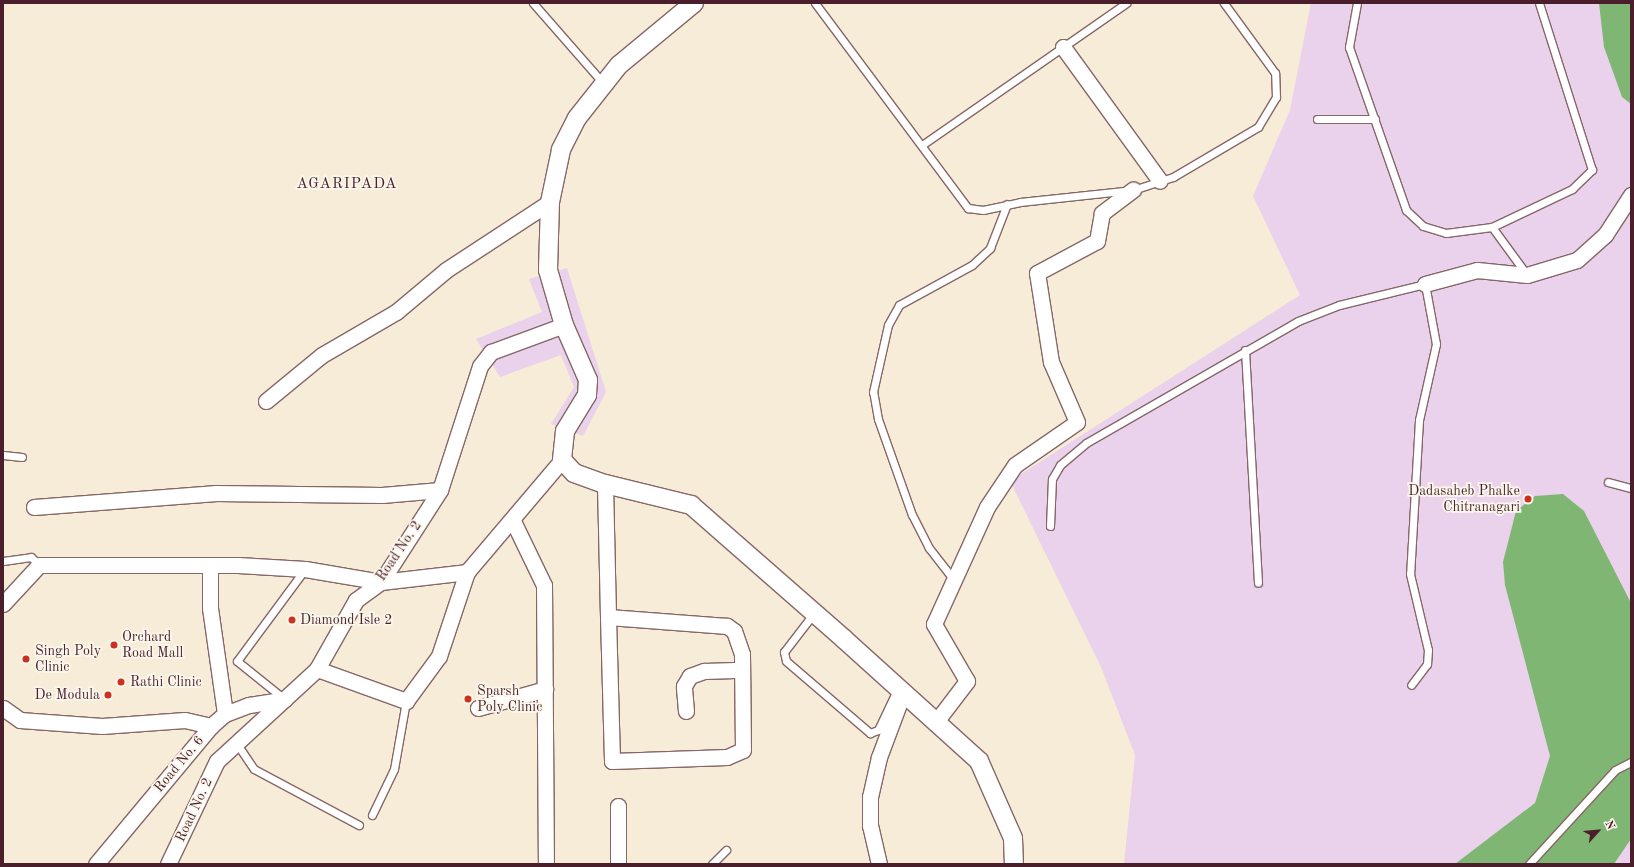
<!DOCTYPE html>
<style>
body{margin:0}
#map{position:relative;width:1634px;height:867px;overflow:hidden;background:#f6ecd7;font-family:"Old Standard TT",serif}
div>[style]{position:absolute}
.built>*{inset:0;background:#ead1ec}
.forest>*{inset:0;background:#80b673}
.roads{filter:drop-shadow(1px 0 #866767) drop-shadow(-1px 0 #866767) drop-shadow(0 1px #866767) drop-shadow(0 -1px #866767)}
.service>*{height:7px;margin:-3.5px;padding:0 3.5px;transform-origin:3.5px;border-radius:3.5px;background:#fff}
.minor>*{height:15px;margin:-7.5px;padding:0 7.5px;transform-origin:7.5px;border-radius:7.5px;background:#fff}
.tertiary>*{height:18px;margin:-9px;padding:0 9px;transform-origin:9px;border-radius:9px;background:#fff}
.dots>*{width:11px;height:11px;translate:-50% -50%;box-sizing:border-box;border:2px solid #fbf7ec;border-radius:50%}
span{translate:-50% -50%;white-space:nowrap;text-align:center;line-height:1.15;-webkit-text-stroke:3.5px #fbf7ec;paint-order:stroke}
.poi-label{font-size:14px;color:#4a1f2b}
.right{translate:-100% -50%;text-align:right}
.left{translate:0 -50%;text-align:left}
.street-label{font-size:14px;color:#4a1f2b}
.neighbourhood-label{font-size:15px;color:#4a1f2b;letter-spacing:1px}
.frame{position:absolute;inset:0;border:4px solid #4a1f2b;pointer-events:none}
.north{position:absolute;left:1578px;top:811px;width:40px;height:40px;-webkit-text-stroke:3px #fbf7ec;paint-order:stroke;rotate:63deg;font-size:11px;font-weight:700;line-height:16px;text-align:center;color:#4a1f2b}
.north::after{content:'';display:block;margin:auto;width:14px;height:18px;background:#4a1f2b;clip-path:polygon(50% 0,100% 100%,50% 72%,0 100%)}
</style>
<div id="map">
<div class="built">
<i style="clip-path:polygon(1311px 3px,1631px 3px,1631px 864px,1124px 864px,1135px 755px,1101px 667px,1010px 481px,1300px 295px,1253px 196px,1290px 110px)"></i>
<i style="clip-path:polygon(567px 268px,606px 392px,583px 436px,551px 424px,574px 387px,561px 355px,500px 377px,476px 339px,542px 312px,529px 279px)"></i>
</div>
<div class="forest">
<i style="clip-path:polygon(1599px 3px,1631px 3px,1631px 104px,1622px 97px,1604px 47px)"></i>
<i style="clip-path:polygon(1563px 494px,1584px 511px,1631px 603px,1631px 839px,1614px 864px,1455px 864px,1535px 803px,1550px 756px,1505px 585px,1503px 562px,1516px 511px,1535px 496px)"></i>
</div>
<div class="roads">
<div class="service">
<i style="left:533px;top:3px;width:108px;rotate:48.8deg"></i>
<i style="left:815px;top:3px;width:256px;rotate:53.3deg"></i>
<i style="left:968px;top:208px;width:15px;rotate:8deg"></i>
<i style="left:983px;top:210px;width:38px;rotate:-12deg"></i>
<i style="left:1020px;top:202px;width:114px;rotate:-6.1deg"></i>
<i style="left:1133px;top:190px;width:42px;rotate:-18deg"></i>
<i style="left:1173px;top:177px;width:99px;rotate:-30.5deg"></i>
<i style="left:1258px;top:127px;width:35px;rotate:-59deg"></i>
<i style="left:1276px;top:97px;width:24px;rotate:-92deg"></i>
<i style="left:1275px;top:73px;width:87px;rotate:-126.1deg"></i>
<i style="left:1357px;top:3px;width:45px;rotate:100.3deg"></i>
<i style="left:1349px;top:47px;width:173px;rotate:70.7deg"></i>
<i style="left:1406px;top:210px;width:23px;rotate:43deg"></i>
<i style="left:1423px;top:226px;width:24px;rotate:17deg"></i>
<i style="left:1446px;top:233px;width:46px;rotate:-7.4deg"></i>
<i style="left:1492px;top:227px;width:89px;rotate:-25.4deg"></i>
<i style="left:1572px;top:189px;width:28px;rotate:-44deg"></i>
<i style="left:1592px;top:170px;width:175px;rotate:-107.6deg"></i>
<i style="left:1317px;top:119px;width:58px"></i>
<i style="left:922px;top:145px;width:249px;rotate:-34.8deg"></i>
<i style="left:1492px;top:227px;width:59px;rotate:53.9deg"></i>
<i style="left:1245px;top:350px;width:233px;rotate:86.8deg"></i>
<i style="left:3px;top:455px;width:19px;rotate:6deg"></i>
<i style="left:1608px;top:482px;width:24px;rotate:15deg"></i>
<i style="left:1050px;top:526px;width:47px;rotate:-87.6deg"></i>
<i style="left:1052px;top:479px;width:16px;rotate:-60deg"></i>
<i style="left:1060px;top:465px;width:34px;rotate:-40deg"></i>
<i style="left:1086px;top:443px;width:245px;rotate:-29.9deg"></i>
<i style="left:1298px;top:321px;width:44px;rotate:-21.3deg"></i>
<i style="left:1339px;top:305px;width:89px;rotate:-13.7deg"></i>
<i style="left:1425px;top:284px;width:61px;rotate:79.6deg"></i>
<i style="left:1436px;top:344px;width:78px;rotate:102.6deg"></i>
<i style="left:1419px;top:420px;width:154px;rotate:93.3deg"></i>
<i style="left:1410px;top:574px;width:78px;rotate:76.7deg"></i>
<i style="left:1428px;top:650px;width:14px;rotate:94deg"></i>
<i style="left:1427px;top:664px;width:26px;rotate:127deg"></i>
<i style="left:3px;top:561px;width:28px;rotate:-8deg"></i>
<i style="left:31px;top:557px;width:11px;rotate:45deg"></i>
<i style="left:954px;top:580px;width:41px;rotate:-128deg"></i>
<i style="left:929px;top:548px;width:37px;rotate:-117deg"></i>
<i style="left:912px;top:515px;width:102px;rotate:-109.5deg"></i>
<i style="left:878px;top:419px;width:27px;rotate:-100deg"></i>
<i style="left:873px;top:392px;width:69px;rotate:-77.4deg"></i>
<i style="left:888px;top:325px;width:23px;rotate:-61deg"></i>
<i style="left:899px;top:305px;width:83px;rotate:-28.7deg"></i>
<i style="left:972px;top:265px;width:25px;rotate:-43deg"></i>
<i style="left:990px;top:248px;width:47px;rotate:-68.9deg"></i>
<i style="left:814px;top:613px;width:49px;rotate:127.6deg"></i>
<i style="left:784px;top:652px;width:9px;rotate:77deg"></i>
<i style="left:786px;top:661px;width:111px;rotate:40.6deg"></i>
<i style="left:870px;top:733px;width:9px;rotate:-21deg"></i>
<i style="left:878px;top:730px;width:44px;rotate:-64.6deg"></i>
<i style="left:283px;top:698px;width:59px;rotate:-141.2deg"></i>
<i style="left:237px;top:661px;width:114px;rotate:-53.5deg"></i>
<i style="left:237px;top:744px;width:30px;rotate:56deg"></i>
<i style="left:254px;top:769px;width:119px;rotate:28.1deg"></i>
<i style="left:372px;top:815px;width:51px;rotate:-64.4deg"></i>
<i style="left:394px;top:769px;width:69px;rotate:-80deg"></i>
<i style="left:712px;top:864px;width:20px;rotate:-45deg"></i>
<i style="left:1529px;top:864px;width:127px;rotate:-47.5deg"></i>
<i style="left:1615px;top:770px;width:18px;rotate:-27deg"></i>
</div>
<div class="minor">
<i style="left:1063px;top:47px;width:165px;rotate:54.1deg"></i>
<i style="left:1425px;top:284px;width:54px;rotate:-15.1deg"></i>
<i style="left:1477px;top:270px;width:50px;rotate:5.7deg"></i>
<i style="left:1527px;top:275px;width:52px;rotate:-16.7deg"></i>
<i style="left:1577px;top:260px;width:38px;rotate:-42deg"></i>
<i style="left:1605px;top:235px;width:48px;rotate:-57deg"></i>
<i style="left:266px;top:401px;width:72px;rotate:-39.4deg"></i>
<i style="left:322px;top:355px;width:86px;rotate:-30.2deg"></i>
<i style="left:396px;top:312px;width:65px;rotate:-40deg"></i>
<i style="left:446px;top:270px;width:124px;rotate:-33.2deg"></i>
<i style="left:605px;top:484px;width:133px;rotate:88.7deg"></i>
<i style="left:608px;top:617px;width:144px;rotate:88.4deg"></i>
<i style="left:612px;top:761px;width:115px;rotate:-2deg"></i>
<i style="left:727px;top:757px;width:17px;rotate:-24deg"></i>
<i style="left:743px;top:750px;width:96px;rotate:-90.6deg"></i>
<i style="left:742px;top:654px;width:24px;rotate:-109deg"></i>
<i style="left:734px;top:631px;width:9px;rotate:-144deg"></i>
<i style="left:727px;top:626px;width:119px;rotate:-175.7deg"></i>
<i style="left:34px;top:507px;width:183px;rotate:-4.4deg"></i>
<i style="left:216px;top:493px;width:166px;rotate:0.7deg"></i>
<i style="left:382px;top:495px;width:58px;rotate:-4.9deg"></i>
<i style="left:513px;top:521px;width:71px;rotate:64.2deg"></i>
<i style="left:544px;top:585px;width:279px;rotate:89.6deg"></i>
<i style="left:210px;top:565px;width:43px;rotate:90deg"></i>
<i style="left:210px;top:608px;width:107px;rotate:81.9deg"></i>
<i style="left:3px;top:604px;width:53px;rotate:-47.3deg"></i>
<i style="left:39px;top:565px;width:199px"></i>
<i style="left:238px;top:565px;width:67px;rotate:3.4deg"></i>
<i style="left:305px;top:569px;width:77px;rotate:9.7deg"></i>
<i style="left:381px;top:582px;width:87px;rotate:-6.6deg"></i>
<i style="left:467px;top:572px;width:147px;rotate:-49.7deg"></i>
<i style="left:317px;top:669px;width:95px;rotate:19.8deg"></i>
<i style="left:406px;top:701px;width:56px;rotate:-53.7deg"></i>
<i style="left:439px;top:656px;width:89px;rotate:-71.6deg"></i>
<i style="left:3px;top:708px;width:21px;rotate:35deg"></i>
<i style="left:20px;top:720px;width:82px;rotate:4.2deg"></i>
<i style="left:102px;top:726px;width:83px;rotate:-4.1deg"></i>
<i style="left:185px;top:720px;width:27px;rotate:13deg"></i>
<i style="left:478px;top:708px;width:70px;rotate:-15.8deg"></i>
<i style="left:686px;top:711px;width:25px;rotate:-95deg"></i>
<i style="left:684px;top:686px;width:12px;rotate:-59deg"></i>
<i style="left:690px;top:676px;width:15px;rotate:-20deg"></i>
<i style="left:704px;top:671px;width:38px;rotate:-2deg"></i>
<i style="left:935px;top:723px;width:53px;rotate:-52.7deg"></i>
<i style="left:967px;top:681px;width:66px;rotate:-120.1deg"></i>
<i style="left:934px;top:624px;width:128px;rotate:-65.6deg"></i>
<i style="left:987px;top:507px;width:50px;rotate:-56.3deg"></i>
<i style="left:1015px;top:465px;width:75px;rotate:-34.7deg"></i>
<i style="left:1077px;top:422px;width:65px;rotate:-113.4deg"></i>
<i style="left:1051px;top:362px;width:90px;rotate:-98.9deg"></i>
<i style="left:1037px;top:273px;width:68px;rotate:-28.1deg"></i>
<i style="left:1097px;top:241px;width:28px;rotate:-80deg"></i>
<i style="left:1102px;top:213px;width:39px;rotate:-37deg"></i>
<i style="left:96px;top:864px;width:180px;rotate:-50.2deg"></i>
<i style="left:211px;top:726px;width:18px;rotate:-41deg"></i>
<i style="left:225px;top:714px;width:26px;rotate:-21deg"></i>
<i style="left:249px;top:705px;width:36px;rotate:-9deg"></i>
<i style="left:168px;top:864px;width:114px;rotate:-64.6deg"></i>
<i style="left:217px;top:761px;width:136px;rotate:-42.6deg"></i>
<i style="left:317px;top:669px;width:79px;rotate:-60.5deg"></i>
<i style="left:356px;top:600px;width:31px;rotate:-36deg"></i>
<i style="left:381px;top:582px;width:109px;rotate:-57.3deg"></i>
<i style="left:440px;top:490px;width:130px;rotate:-72.1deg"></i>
<i style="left:480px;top:366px;width:18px;rotate:-52deg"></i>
<i style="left:491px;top:352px;width:78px;rotate:-20.3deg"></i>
<i style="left:618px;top:864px;width:58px;rotate:-90deg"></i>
<i style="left:879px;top:864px;width:39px;rotate:-103deg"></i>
<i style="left:870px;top:826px;width:29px;rotate:-90deg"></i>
<i style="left:870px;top:797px;width:41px;rotate:-77.3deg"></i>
<i style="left:879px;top:757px;width:68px;rotate:-69.4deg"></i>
</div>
<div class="tertiary">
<i style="left:694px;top:3px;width:97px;rotate:140.4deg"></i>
<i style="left:619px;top:65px;width:68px;rotate:128.4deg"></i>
<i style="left:577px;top:118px;width:36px;rotate:117deg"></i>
<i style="left:561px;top:150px;width:53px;rotate:101.9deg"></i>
<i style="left:550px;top:202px;width:68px;rotate:91.7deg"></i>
<i style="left:548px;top:270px;width:57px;rotate:73.8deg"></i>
<i style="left:564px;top:325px;width:60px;rotate:66.4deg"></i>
<i style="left:588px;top:380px;width:15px;rotate:94deg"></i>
<i style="left:587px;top:395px;width:42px;rotate:121.4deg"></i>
<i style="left:565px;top:431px;width:29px;rotate:96deg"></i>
<i style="left:562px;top:460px;width:18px;rotate:47deg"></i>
<i style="left:574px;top:473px;width:33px;rotate:20deg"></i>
<i style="left:605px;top:484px;width:89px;rotate:13.7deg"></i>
<i style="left:691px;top:505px;width:203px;rotate:41.2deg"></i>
<i style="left:844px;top:639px;width:182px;rotate:42.1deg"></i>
<i style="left:979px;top:761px;width:84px;rotate:66.2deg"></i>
<i style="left:1013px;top:838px;width:26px;rotate:88deg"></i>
</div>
</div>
<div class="dots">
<i style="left:1528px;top:499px;background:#c8321e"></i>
<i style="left:292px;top:620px;background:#c8321e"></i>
<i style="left:114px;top:645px;background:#c8321e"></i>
<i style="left:26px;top:659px;background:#c8321e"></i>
<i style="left:121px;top:682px;background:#c8321e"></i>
<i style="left:108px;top:695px;background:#c8321e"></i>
<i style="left:468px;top:699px;background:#c8321e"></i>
</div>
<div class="poi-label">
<span class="right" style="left:1520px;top:499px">Dadasaheb Phalke<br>Chitranagari</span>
<span class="left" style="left:300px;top:620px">Diamond Isle 2</span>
<span class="left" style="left:122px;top:645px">Orchard<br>Road Mall</span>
<span class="left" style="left:35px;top:659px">Singh Poly<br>Clinic</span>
<span class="left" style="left:130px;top:682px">Rathi Clinic</span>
<span class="left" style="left:477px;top:699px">Sparsh<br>Poly Clinic</span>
<span class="right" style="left:100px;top:695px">De Modula</span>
</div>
<div class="street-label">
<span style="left:399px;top:551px;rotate:-56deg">Road No. 2</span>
<span style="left:179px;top:764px;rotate:-50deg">Road No. 6</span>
<span style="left:194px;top:810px;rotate:-65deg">Road No. 2</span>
</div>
<div class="neighbourhood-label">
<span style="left:347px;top:185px">AGARIPADA</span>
</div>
<div class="frame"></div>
<div class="north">N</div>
</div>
